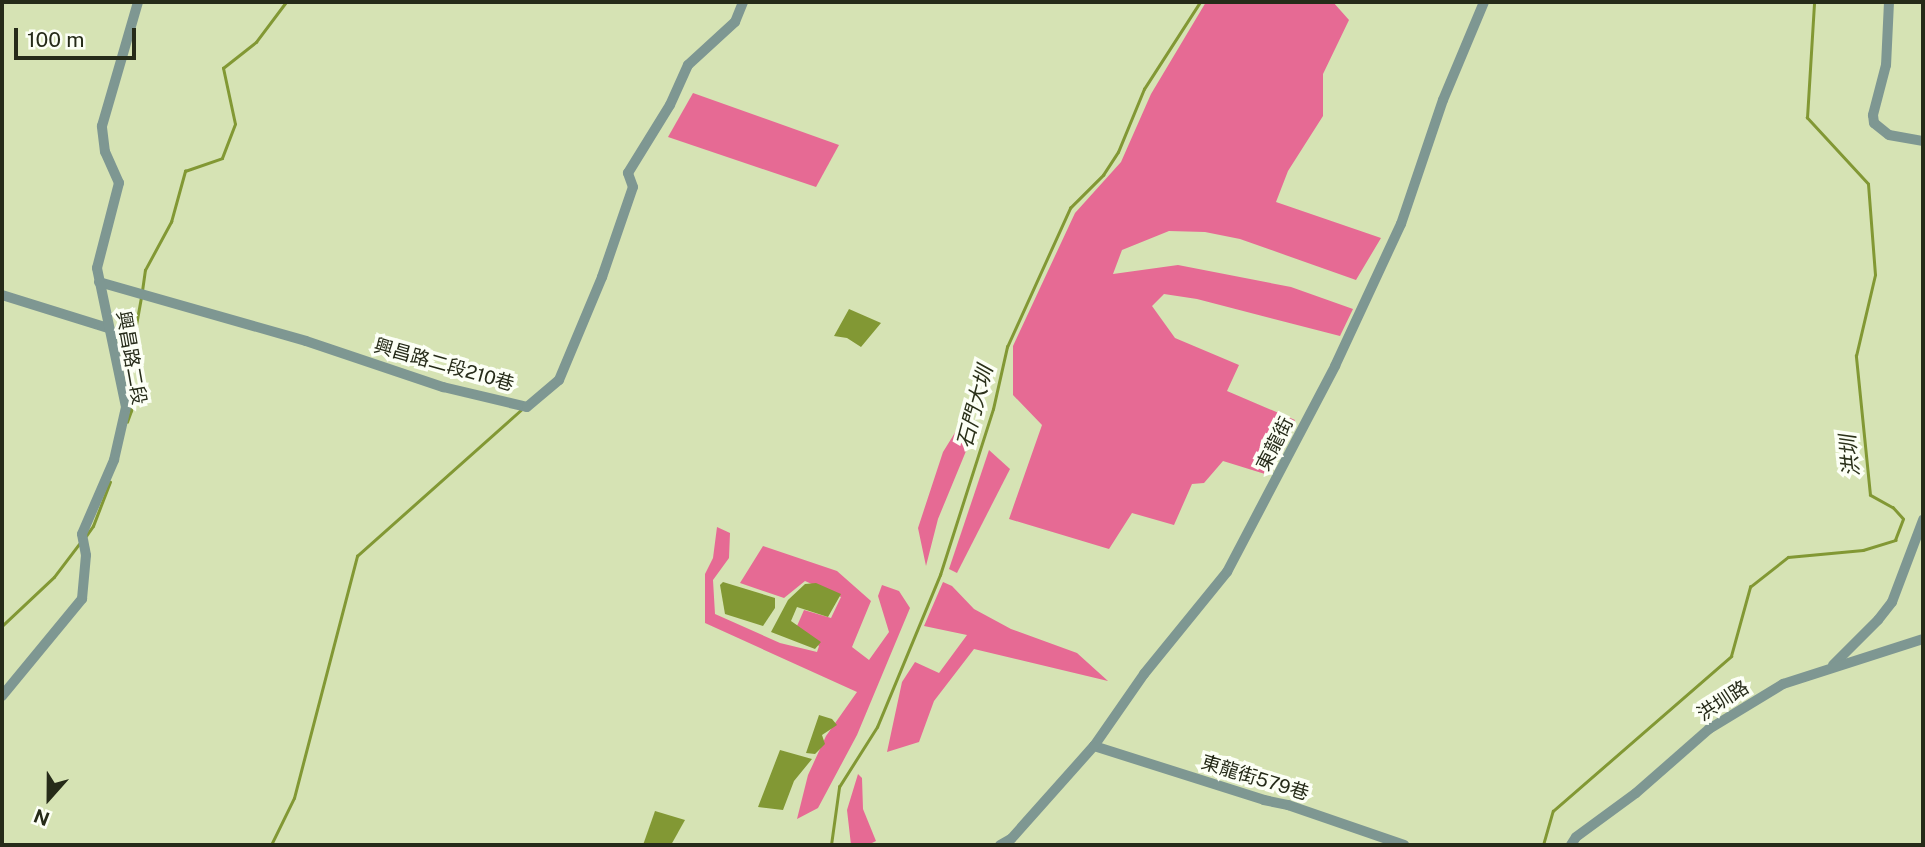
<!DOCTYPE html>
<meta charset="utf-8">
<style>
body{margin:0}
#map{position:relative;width:1925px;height:847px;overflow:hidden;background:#d6e3b4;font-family:"Public Sans","Noto Sans TC",sans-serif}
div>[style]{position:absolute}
.forest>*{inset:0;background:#e66a94}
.water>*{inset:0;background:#829834}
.stream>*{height:2.5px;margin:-1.25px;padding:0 1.25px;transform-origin:1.25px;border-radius:1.25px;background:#829834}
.minor>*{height:10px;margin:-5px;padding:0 5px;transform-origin:5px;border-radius:5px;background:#7e9792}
span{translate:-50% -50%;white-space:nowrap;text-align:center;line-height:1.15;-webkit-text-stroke:7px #fcfff5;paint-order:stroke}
.street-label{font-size:19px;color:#262b19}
.water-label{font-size:21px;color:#2b311a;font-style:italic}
.frame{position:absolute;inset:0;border:4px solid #262b19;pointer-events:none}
.north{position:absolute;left:14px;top:763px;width:70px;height:70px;-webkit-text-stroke:5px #fcfff5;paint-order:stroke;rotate:201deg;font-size:19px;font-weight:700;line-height:28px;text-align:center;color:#262b19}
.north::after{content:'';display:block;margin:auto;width:24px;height:32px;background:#262b19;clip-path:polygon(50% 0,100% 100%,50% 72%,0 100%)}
.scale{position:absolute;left:14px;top:28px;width:122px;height:32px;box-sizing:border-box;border:4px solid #262b19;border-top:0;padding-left:9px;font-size:21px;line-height:24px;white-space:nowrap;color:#262b19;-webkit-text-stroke:5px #fcfff5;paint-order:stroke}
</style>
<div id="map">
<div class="forest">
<i style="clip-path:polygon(1206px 2px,1333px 2px,1349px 20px,1323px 74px,1323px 116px,1288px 171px,1276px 202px,1381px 238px,1356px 280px,1240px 239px,1205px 232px,1169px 231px,1122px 250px,1113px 274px,1178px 265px,1291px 287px,1353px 309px,1340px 336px,1197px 299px,1164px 294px,1152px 306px,1175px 338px,1239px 365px,1227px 391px,1295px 420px,1265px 474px,1223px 461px,1204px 483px,1192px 484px,1174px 525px,1132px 513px,1109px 549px,1009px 519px,1042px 425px,1013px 395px,1013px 346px,1075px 213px,1121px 162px,1151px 94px)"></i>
<i style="clip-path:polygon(693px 93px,839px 145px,816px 187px,668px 137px)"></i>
<i style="clip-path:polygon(956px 431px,971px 439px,938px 519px,926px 566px,918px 528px,943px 452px)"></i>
<i style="clip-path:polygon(989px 450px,1010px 469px,957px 573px,949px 569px)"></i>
<i style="clip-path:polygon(717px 527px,730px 533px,729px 558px,713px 580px,715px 614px,780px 643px,817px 652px,819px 646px,797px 626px,804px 610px,831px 618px,841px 597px,805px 581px,784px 598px,740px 583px,763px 546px,837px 571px,871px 601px,852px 647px,869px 660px,889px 632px,878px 596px,882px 585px,899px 591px,910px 608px,857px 735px,818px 808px,797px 819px,808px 775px,826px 736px,857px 692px,705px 623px,705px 574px,713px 558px)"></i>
<i style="clip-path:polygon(943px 582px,952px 586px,974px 609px,1011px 629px,1077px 653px,1108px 681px,974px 649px,934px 701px,919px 742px,887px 752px,902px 682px,915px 662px,939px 673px,967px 635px,924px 626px)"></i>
<i style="clip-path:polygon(858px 774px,862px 778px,863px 809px,876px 841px,868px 845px,851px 845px,847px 810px)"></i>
</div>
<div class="water">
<i style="clip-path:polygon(849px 309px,881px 323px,861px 347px,847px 338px,834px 336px)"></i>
<i style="clip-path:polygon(723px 582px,775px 598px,775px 608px,763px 626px,725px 614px,720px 585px)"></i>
<i style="clip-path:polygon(816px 583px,841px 594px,828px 617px,797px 607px,791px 621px,821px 642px,815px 649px,771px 632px,788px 600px,805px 584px)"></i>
<i style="clip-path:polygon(819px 715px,832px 719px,837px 725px,822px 735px,825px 744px,815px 754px,806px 753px)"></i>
<i style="clip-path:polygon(780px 750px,812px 759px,794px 781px,783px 810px,758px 807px)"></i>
<i style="clip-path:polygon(655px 811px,685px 820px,671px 845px,643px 845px)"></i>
</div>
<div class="stream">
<i style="left:142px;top:291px;width:21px;rotate:-82deg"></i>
<i style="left:145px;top:270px;width:55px;rotate:-61.6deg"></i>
<i style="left:171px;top:222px;width:53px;rotate:-74.6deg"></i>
<i style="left:185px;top:171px;width:39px;rotate:-19deg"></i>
<i style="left:222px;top:158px;width:36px;rotate:-69deg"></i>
<i style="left:235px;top:124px;width:57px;rotate:-102.1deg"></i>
<i style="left:223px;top:68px;width:42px;rotate:-38.2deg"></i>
<i style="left:256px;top:42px;width:50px;rotate:-53.1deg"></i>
<i style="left:127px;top:422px;width:12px;rotate:-70deg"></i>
<i style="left:131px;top:411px;width:47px;rotate:-92.4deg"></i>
<i style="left:129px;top:364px;width:68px;rotate:-79.8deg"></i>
<i style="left:86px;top:536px;width:12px;rotate:-55deg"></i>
<i style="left:93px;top:526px;width:47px;rotate:-68.9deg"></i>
<i style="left:2px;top:626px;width:71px;rotate:-43.3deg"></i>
<i style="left:54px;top:577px;width:41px;rotate:-52.9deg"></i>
<i style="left:271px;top:845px;width:52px;rotate:-63.9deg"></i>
<i style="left:294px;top:798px;width:250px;rotate:-75.4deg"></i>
<i style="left:357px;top:556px;width:220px;rotate:-41.7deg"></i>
<i style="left:831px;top:845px;width:59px;rotate:-82.1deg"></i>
<i style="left:839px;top:787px;width:71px;rotate:-57.7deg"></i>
<i style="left:877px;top:727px;width:165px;rotate:-67.5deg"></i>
<i style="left:940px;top:575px;width:174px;rotate:-72.3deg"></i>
<i style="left:993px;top:409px;width:64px;rotate:-77.3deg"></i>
<i style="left:1007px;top:347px;width:153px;rotate:-65.6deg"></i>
<i style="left:1070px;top:208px;width:47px;rotate:-45deg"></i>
<i style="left:1103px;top:175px;width:27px;rotate:-57deg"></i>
<i style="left:1118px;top:152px;width:68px;rotate:-67.6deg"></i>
<i style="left:1144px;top:89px;width:103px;rotate:-57.2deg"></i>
<i style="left:1543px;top:845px;width:35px;rotate:-74deg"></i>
<i style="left:1553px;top:811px;width:236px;rotate:-41deg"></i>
<i style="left:1731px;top:656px;width:72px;rotate:-74.6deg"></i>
<i style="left:1750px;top:587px;width:48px;rotate:-38.3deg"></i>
<i style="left:1788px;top:557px;width:75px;rotate:-5.3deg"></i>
<i style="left:1863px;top:550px;width:34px;rotate:-17deg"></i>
<i style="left:1895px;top:540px;width:22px;rotate:-69deg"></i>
<i style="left:1903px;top:519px;width:15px;rotate:-132deg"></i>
<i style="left:1893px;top:508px;width:26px;rotate:-151deg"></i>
<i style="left:1870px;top:495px;width:140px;rotate:-95.8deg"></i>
<i style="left:1856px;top:356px;width:83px;rotate:-76.8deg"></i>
<i style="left:1875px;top:275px;width:91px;rotate:-94.4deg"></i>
<i style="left:1868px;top:184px;width:90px;rotate:-132.7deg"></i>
<i style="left:1807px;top:118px;width:116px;rotate:-86.5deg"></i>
</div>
<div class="minor">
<i style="left:1889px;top:2px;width:63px;rotate:92.7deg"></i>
<i style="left:1886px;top:65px;width:52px;rotate:104.6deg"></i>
<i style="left:1873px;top:115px;width:8px;rotate:83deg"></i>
<i style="left:1874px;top:123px;width:19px;rotate:39deg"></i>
<i style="left:1889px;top:135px;width:35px;rotate:10deg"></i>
<i style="left:99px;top:282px;width:215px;rotate:15.9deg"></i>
<i style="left:306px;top:341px;width:145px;rotate:18.6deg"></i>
<i style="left:443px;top:387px;width:86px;rotate:13.4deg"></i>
<i style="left:527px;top:407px;width:42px;rotate:-40.2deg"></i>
<i style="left:559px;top:380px;width:112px;rotate:-67.3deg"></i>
<i style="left:602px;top:277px;width:95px;rotate:-71deg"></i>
<i style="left:633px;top:187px;width:15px;rotate:-110deg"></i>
<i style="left:628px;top:173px;width:80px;rotate:-58.3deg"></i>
<i style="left:670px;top:105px;width:44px;rotate:-65.8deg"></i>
<i style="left:688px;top:65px;width:64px;rotate:-42.5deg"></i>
<i style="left:735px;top:22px;width:22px;rotate:-68deg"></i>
<i style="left:2px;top:295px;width:111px;rotate:17.3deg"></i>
<i style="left:1833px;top:665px;width:64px;rotate:-45deg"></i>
<i style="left:1878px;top:620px;width:23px;rotate:-52deg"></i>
<i style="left:1892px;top:602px;width:88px;rotate:-69.3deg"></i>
<i style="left:2px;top:696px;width:126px;rotate:-50.5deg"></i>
<i style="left:82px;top:599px;width:44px;rotate:-84.8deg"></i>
<i style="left:86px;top:555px;width:21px;rotate:-101deg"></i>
<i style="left:82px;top:534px;width:81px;rotate:-66.6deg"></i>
<i style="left:114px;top:460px;width:54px;rotate:-77.2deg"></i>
<i style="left:126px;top:407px;width:142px;rotate:-101.8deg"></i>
<i style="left:97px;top:268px;width:88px;rotate:-75.5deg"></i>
<i style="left:119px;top:183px;width:34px;rotate:-114deg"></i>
<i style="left:105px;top:152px;width:26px;rotate:-97deg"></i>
<i style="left:102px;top:126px;width:129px;rotate:-73.8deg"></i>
<i style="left:1094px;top:746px;width:178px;rotate:17.6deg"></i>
<i style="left:1264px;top:800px;width:25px;rotate:12deg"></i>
<i style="left:1288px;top:805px;width:123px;rotate:19deg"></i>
<i style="left:1000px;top:845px;width:13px;rotate:-29deg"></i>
<i style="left:1011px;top:839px;width:125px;rotate:-48.3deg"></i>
<i style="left:1094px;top:746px;width:88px;rotate:-55.2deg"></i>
<i style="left:1144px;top:674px;width:132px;rotate:-50.9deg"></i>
<i style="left:1227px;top:572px;width:233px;rotate:-62.3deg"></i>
<i style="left:1335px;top:366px;width:157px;rotate:-65.1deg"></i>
<i style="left:1401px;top:224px;width:131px;rotate:-71.3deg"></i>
<i style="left:1443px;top:100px;width:106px;rotate:-67.3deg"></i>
<i style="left:1571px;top:845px;width:9px;rotate:-58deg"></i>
<i style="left:1576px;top:837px;width:74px;rotate:-36.3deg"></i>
<i style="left:1636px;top:793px;width:97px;rotate:-41.2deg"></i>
<i style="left:1709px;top:729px;width:87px;rotate:-31.3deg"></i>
<i style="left:1783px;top:684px;width:147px;rotate:-17.8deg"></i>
</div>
<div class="street-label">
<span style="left:131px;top:358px;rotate:80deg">興昌路二段</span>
<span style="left:444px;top:365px;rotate:16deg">興昌路二段210巷</span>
<span style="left:1275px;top:444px;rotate:-63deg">東龍街</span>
<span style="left:1723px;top:701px;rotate:-33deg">洪圳路</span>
<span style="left:1255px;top:778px;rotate:17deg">東龍街579巷</span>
</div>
<div class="water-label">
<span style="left:975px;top:407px;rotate:-75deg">石門大圳</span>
<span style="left:1850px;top:456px;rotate:-96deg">洪圳</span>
</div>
<div class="frame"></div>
<div class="north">N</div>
<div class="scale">100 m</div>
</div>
